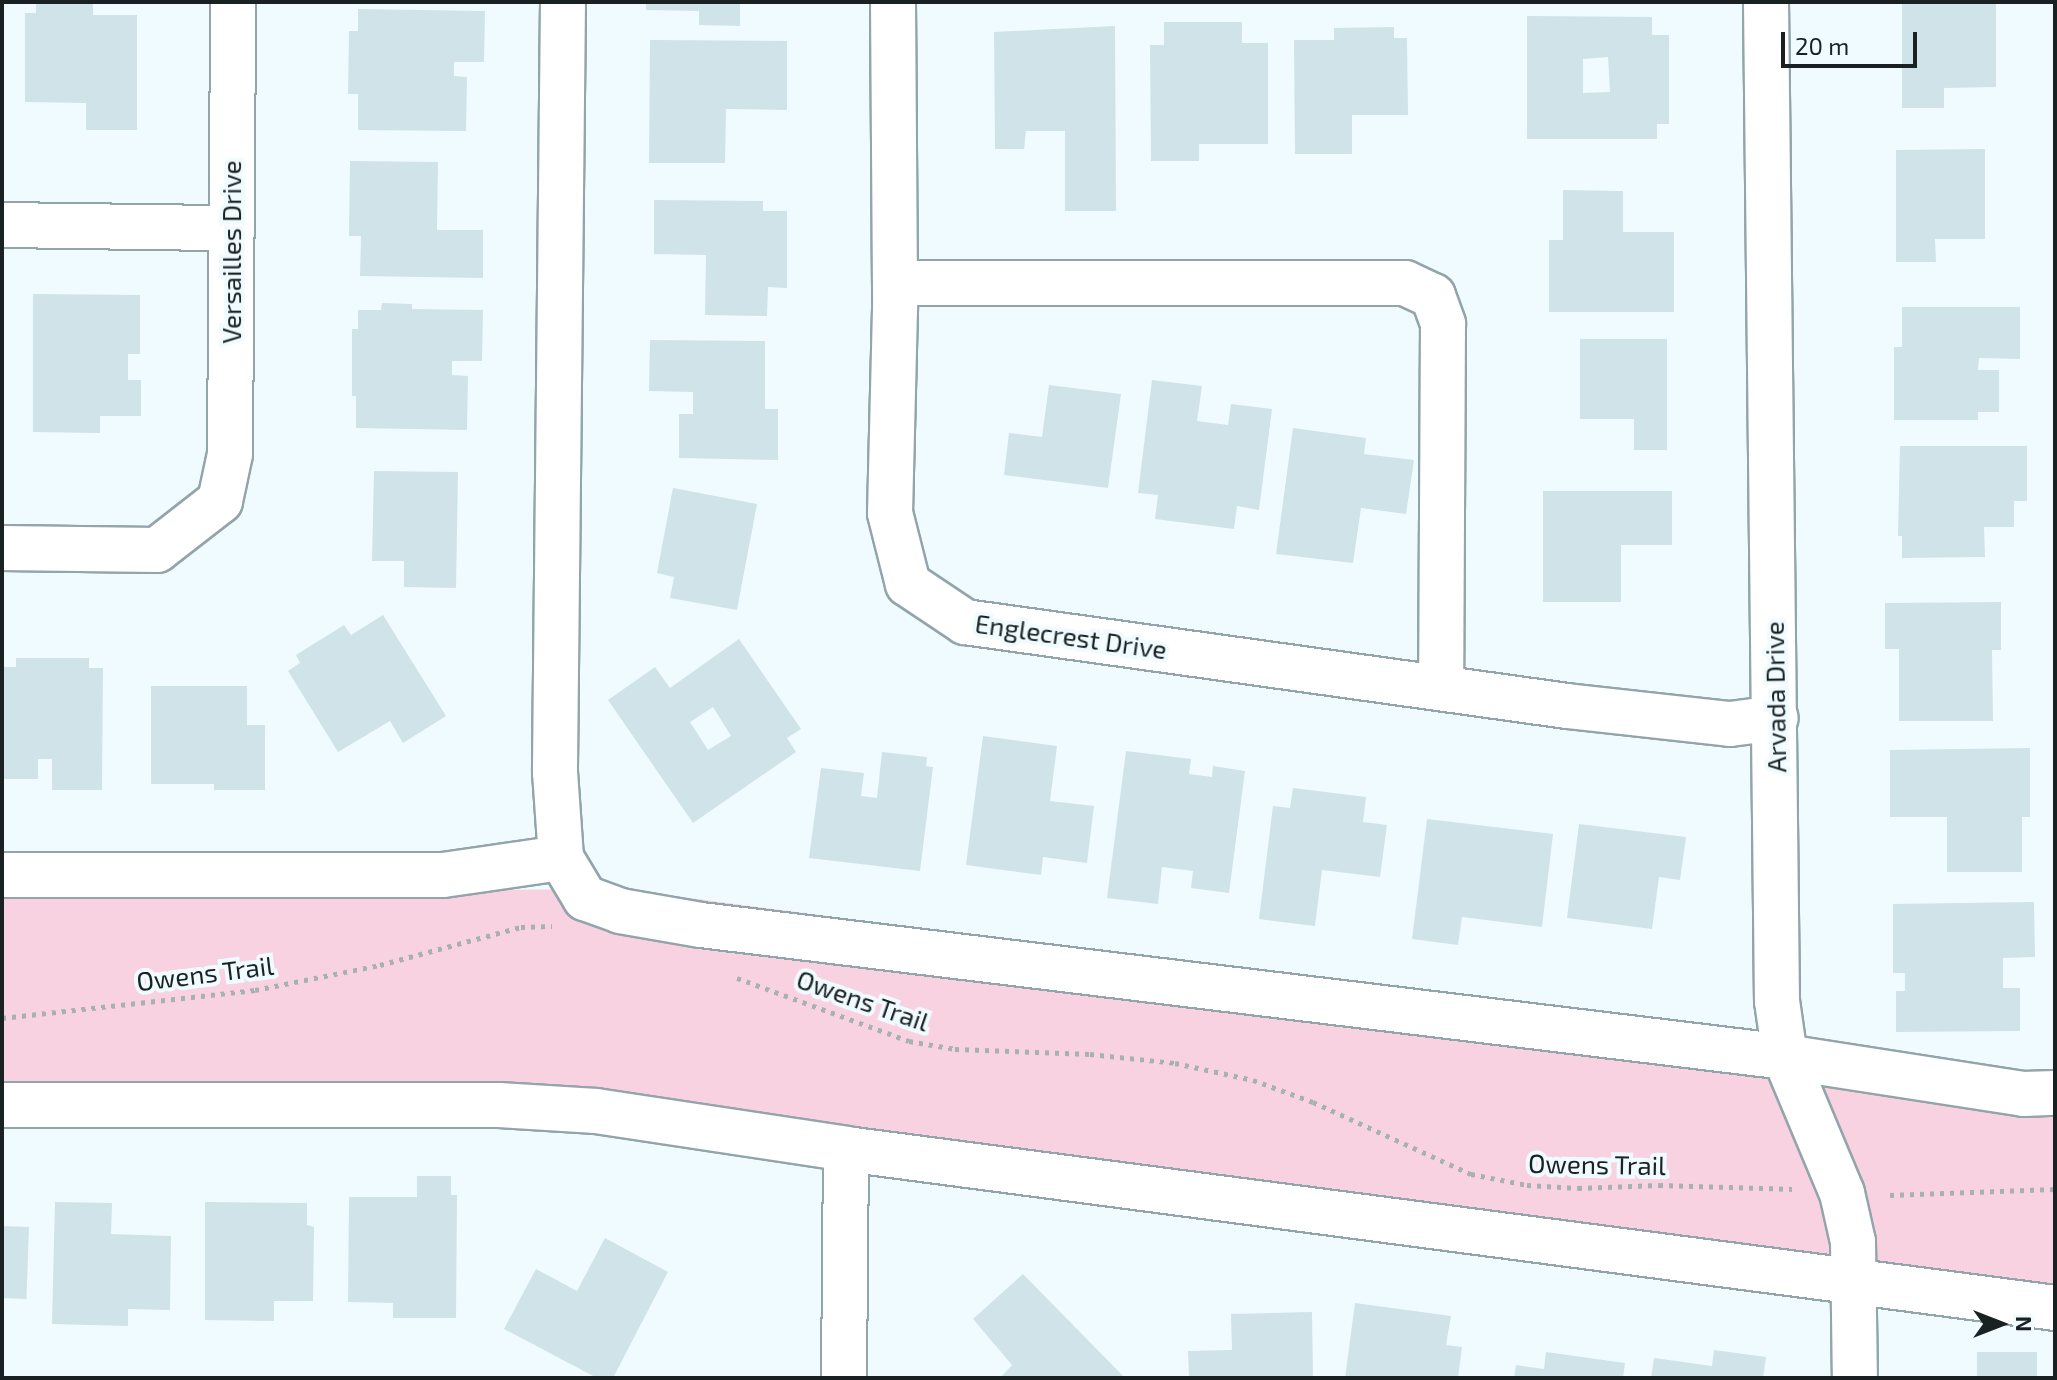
<!DOCTYPE html>
<style>
body{margin:0}
#map{position:relative;width:2057px;height:1380px;overflow:hidden;background:#f0fbff;font-family:"Exo 2",sans-serif}
div>[style]{position:absolute}
.green>*{inset:0;background:#f9d2e2}
.building>*{inset:0;background:#d0e3e8;transform-origin:0 0}
.path>*{height:5px;margin-top:-2.5px;transform-origin:0;background:repeating-linear-gradient(90deg,#a7b1b4 0 4px,transparent 0 10px)}
.roads{filter:drop-shadow(2px 0 #93a5aa) drop-shadow(-2px 0 #93a5aa) drop-shadow(0 2px #93a5aa) drop-shadow(0 -2px #93a5aa)}
.minor>*{height:44px;margin:-22px;padding:0 22px;transform-origin:22px;border-radius:22px;background:#fff}
span{translate:-50% -50%;white-space:nowrap;text-align:center;line-height:1.15;-webkit-text-stroke:8px #f0fbff;paint-order:stroke}
.street-label{font-size:26px;color:#1a2123}
.frame{position:absolute;inset:0;border:4px solid #1a2123;pointer-events:none}
.north{position:absolute;left:1961px;top:1284px;width:80px;height:80px;-webkit-text-stroke:6px #f0fbff;paint-order:stroke;rotate:90deg;font-size:22px;font-weight:700;line-height:32px;text-align:center;color:#1a2123}
.north::after{content:'';display:block;margin:auto;width:28px;height:36px;background:#1a2123;clip-path:polygon(50% 0,100% 100%,50% 72%,0 100%)}
.scale{position:absolute;left:1781px;top:32px;width:136px;height:36px;box-sizing:border-box;border:4px solid #1a2123;border-top:0;padding-left:10px;font-size:24px;line-height:28px;white-space:nowrap;color:#1a2123;-webkit-text-stroke:6px #f0fbff;paint-order:stroke}
</style>
<div id="map">
<div class="green">
<i style="clip-path:polygon(621px 889px,2055px 1076px,2055px 1297px,573px 1100px,2px 1098px,2px 893px)"></i>
</div>
<div class="building">
<i style="clip-path:polygon(646px 2px,740px 2px,740px 26px,699px 25px,699px 11px,646px 10px)"></i>
<i style="clip-path:polygon(1902px 2px,1996px 2px,1996px 87px,1944px 88px,1944px 108px,1902px 108px)"></i>
<i style="clip-path:polygon(36px 4px,93px 4px,93px 15px,137px 15px,137px 130px,86px 130px,86px 103px,25px 102px,25px 13px,36px 13px)"></i>
<i style="clip-path:polygon(358px 9px,485px 11px,484px 62px,454px 62px,454px 76px,467px 77px,466px 131px,358px 130px,358px 94px,348px 94px,349px 31px,358px 31px)"></i>
<i style="clip-path:polygon(evenodd,1527px 16px,1652px 17px,1652px 35px,1669px 35px,1669px 124px,1657px 124px,1657px 139px,1527px 139px,1527px 16px,1608px 57px,1610px 92px,1583px 93px,1583px 59px,1608px 57px)"></i>
<i style="clip-path:polygon(1164px 22px,1242px 22px,1242px 43px,1268px 43px,1268px 144px,1199px 144px,1199px 161px,1151px 161px,1150px 45px,1164px 45px)"></i>
<i style="clip-path:polygon(1115px 26px,1116px 211px,1065px 211px,1065px 131px,1026px 131px,1024px 149px,995px 149px,994px 32px)"></i>
<i style="clip-path:polygon(1394px 27px,1394px 38px,1407px 38px,1408px 115px,1352px 115px,1352px 154px,1295px 154px,1294px 40px,1334px 40px,1334px 28px)"></i>
<i style="clip-path:polygon(650px 40px,787px 41px,787px 110px,726px 109px,725px 163px,649px 163px)"></i>
<i style="clip-path:polygon(1985px 149px,1985px 239px,1935px 239px,1936px 262px,1896px 262px,1896px 150px)"></i>
<i style="clip-path:polygon(350px 161px,438px 162px,437px 230px,483px 230px,483px 278px,360px 276px,361px 236px,349px 236px)"></i>
<i style="clip-path:polygon(1563px 190px,1623px 191px,1623px 232px,1674px 232px,1674px 312px,1549px 312px,1549px 240px,1563px 240px)"></i>
<i style="clip-path:polygon(654px 200px,763px 201px,763px 211px,787px 211px,787px 288px,768px 287px,767px 316px,705px 315px,706px 255px,654px 254px)"></i>
<i style="clip-path:polygon(33px 294px,140px 295px,140px 354px,128px 354px,128px 380px,141px 380px,141px 416px,100px 416px,100px 433px,33px 432px)"></i>
<i style="clip-path:polygon(382px 303px,412px 304px,412px 309px,483px 310px,482px 361px,452px 361px,452px 375px,468px 376px,467px 430px,356px 428px,356px 396px,352px 396px,352px 329px,358px 329px,358px 310px,381px 310px)"></i>
<i style="clip-path:polygon(1902px 307px,2020px 307px,2020px 359px,1979px 358px,1978px 370px,1999px 370px,1999px 412px,1978px 412px,1978px 420px,1894px 420px,1894px 347px,1902px 347px)"></i>
<i style="clip-path:polygon(1580px 339px,1667px 339px,1667px 450px,1634px 450px,1634px 419px,1580px 419px)"></i>
<i style="clip-path:polygon(650px 340px,765px 341px,765px 409px,778px 409px,778px 460px,679px 458px,679px 414px,693px 414px,693px 392px,649px 391px)"></i>
<i style="clip-path:polygon(1152px 380px,1202px 386px,1197px 421px,1228px 425px,1231px 404px,1272px 409px,1259px 510px,1237px 506px,1234px 529px,1155px 519px,1158px 495px,1138px 493px)"></i>
<i style="clip-path:polygon(1049px 385px,1121px 394px,1108px 488px,1004px 475px,1009px 433px,1042px 437px)"></i>
<i style="clip-path:polygon(1293px 428px,1366px 438px,1364px 454px,1414px 460px,1406px 514px,1361px 508px,1353px 563px,1276px 554px)"></i>
<i style="clip-path:polygon(1900px 446px,2027px 446px,2027px 501px,2014px 501px,2014px 527px,1984px 527px,1985px 557px,1902px 558px,1902px 536px,1898px 536px)"></i>
<i style="clip-path:polygon(374px 471px,458px 472px,456px 588px,404px 587px,404px 561px,372px 561px)"></i>
<i style="clip-path:polygon(673px 488px,757px 504px,737px 610px,670px 598px,674px 577px,657px 573px)"></i>
<i style="clip-path:polygon(1543px 491px,1672px 491px,1672px 545px,1621px 545px,1621px 602px,1543px 602px)"></i>
<i style="clip-path:polygon(2001px 602px,2001px 650px,1992px 650px,1993px 721px,1899px 721px,1899px 649px,1885px 649px,1885px 603px)"></i>
<i style="clip-path:polygon(383px 615px,446px 716px,403px 743px,390px 721px,338px 752px,288px 671px,300px 663px,296px 655px,344px 625px,351px 635px)"></i>
<i style="clip-path:polygon(evenodd,739px 639px,801px 729px,787px 738px,796px 752px,693px 823px,608px 700px,655px 667px,670px 688px,739px 639px,713px 707px,731px 736px,708px 750px,690px 722px,713px 707px)"></i>
<i style="clip-path:polygon(16px 658px,89px 658px,89px 668px,103px 668px,102px 790px,52px 790px,52px 759px,38px 759px,38px 779px,2px 779px,2px 667px,16px 667px)"></i>
<i style="clip-path:polygon(151px 686px,247px 686px,247px 725px,265px 725px,265px 790px,214px 790px,214px 784px,151px 784px)"></i>
<i style="clip-path:polygon(983px 736px,1057px 746px,1050px 801px,1094px 806px,1087px 863px,1043px 857px,1041px 875px,966px 865px)"></i>
<i style="clip-path:polygon(2030px 748px,2030px 817px,2022px 817px,2022px 872px,1947px 872px,1947px 817px,1890px 817px,1890px 750px)"></i>
<i style="clip-path:polygon(1126px 751px,1191px 759px,1189px 774px,1212px 777px,1213px 766px,1245px 771px,1229px 893px,1191px 888px,1193px 871px,1162px 867px,1158px 904px,1107px 898px)"></i>
<i style="clip-path:polygon(882px 752px,927px 757px,926px 766px,933px 767px,920px 871px,809px 858px,821px 768px,864px 773px,861px 796px,877px 798px)"></i>
<i style="clip-path:polygon(1293px 788px,1366px 797px,1363px 822px,1387px 825px,1380px 877px,1322px 870px,1315px 926px,1259px 919px,1273px 806px,1290px 808px)"></i>
<i style="clip-path:polygon(1427px 819px,1553px 834px,1542px 927px,1462px 917px,1458px 945px,1412px 939px)"></i>
<i style="clip-path:polygon(1579px 824px,1686px 837px,1680px 880px,1659px 877px,1652px 929px,1567px 918px)"></i>
<i style="clip-path:polygon(2034px 902px,2035px 957px,2003px 958px,2003px 988px,2020px 988px,2020px 1031px,1896px 1032px,1896px 991px,1905px 991px,1905px 973px,1893px 973px,1893px 904px)"></i>
<i style="clip-path:polygon(417px 1176px,451px 1176px,451px 1195px,457px 1195px,456px 1318px,393px 1318px,393px 1303px,348px 1302px,349px 1197px,417px 1197px)"></i>
<i style="clip-path:polygon(55px 1202px,112px 1203px,111px 1234px,171px 1236px,170px 1310px,128px 1309px,128px 1326px,52px 1324px)"></i>
<i style="clip-path:polygon(205px 1202px,307px 1203px,307px 1225px,314px 1227px,313px 1301px,274px 1301px,274px 1321px,205px 1320px)"></i>
<i style="left:2px;top:1226px;width:27px;height:72px;rotate:2deg"></i>
<i style="clip-path:polygon(605px 1238px,668px 1272px,613px 1378px,597px 1378px,504px 1329px,536px 1269px,577px 1291px)"></i>
<i style="clip-path:polygon(1023px 1274px,1125px 1378px,1000px 1378px,1012px 1365px,973px 1319px)"></i>
<i style="clip-path:polygon(1355px 1303px,1451px 1316px,1446px 1345px,1462px 1347px,1458px 1378px,1345px 1378px)"></i>
<i style="clip-path:polygon(1312px 1312px,1313px 1378px,1189px 1378px,1188px 1351px,1232px 1350px,1231px 1314px)"></i>
<i style="clip-path:polygon(1714px 1350px,1766px 1357px,1763px 1378px,1651px 1378px,1654px 1358px,1712px 1366px)"></i>
<i style="clip-path:polygon(1546px 1352px,1625px 1363px,1623px 1378px,1514px 1378px,1516px 1365px,1544px 1369px)"></i>
<i style="left:1977px;top:1352px;width:60px;height:26px"></i>
</div>
<div class="path">
<i style="left:737px;top:978px;width:183px;rotate:20.1deg"></i>
<i style="left:909px;top:1041px;width:47px;rotate:9.9deg"></i>
<i style="left:955px;top:1049px;width:135px;rotate:2.1deg"></i>
<i style="left:1090px;top:1054px;width:85px;rotate:6deg"></i>
<i style="left:1175px;top:1063px;width:80px;rotate:12.3deg"></i>
<i style="left:1253px;top:1080px;width:64px;rotate:20.1deg"></i>
<i style="left:1313px;top:1102px;width:174px;rotate:24.5deg"></i>
<i style="left:1471px;top:1174px;width:57px;rotate:11.1deg"></i>
<i style="left:1527px;top:1185px;width:51px;rotate:3.4deg"></i>
<i style="left:1578px;top:1188px;width:81px;rotate:-2.1deg"></i>
<i style="left:1659px;top:1185px;width:133px;rotate:1.7deg"></i>
<i style="left:2px;top:1018px;width:255px;rotate:-6.3deg"></i>
<i style="left:255px;top:990px;width:127px;rotate:-11.3deg"></i>
<i style="left:380px;top:965px;width:146px;rotate:-15.1deg"></i>
<i style="left:521px;top:927px;width:31px;rotate:-2deg"></i>
<i style="left:1890px;top:1195px;width:165px;rotate:-2.1deg"></i>
</div>
<div class="roads">
<div class="minor">
<i style="left:563px;top:2px;width:770px;rotate:90.6deg"></i>
<i style="left:555px;top:772px;width:86px;rotate:86deg"></i>
<i style="left:561px;top:858px;width:47px;rotate:59deg"></i>
<i style="left:585px;top:898px;width:37px;rotate:20deg"></i>
<i style="left:620px;top:911px;width:82px;rotate:9.8deg"></i>
<i style="left:701px;top:925px;width:1092px;rotate:6.94deg"></i>
<i style="left:1785px;top:1057px;width:241px;rotate:8.8deg"></i>
<i style="left:2023px;top:1094px;width:32px;rotate:-2deg"></i>
<i style="left:893px;top:2px;width:307px;rotate:89.6deg"></i>
<i style="left:895px;top:309px;width:204px;rotate:91.4deg"></i>
<i style="left:890px;top:513px;width:73px;rotate:75.8deg"></i>
<i style="left:908px;top:584px;width:69px;rotate:33.7deg"></i>
<i style="left:965px;top:622px;width:608px;rotate:7.94deg"></i>
<i style="left:1567px;top:706px;width:164px;rotate:6.3deg"></i>
<i style="left:1730px;top:724px;width:46px;rotate:-7.4deg"></i>
<i style="left:1766px;top:2px;width:999px;rotate:89.37deg"></i>
<i style="left:1777px;top:1001px;width:57px;rotate:81.9deg"></i>
<i style="left:1785px;top:1057px;width:147px;rotate:67.3deg"></i>
<i style="left:1842px;top:1193px;width:50px;rotate:77.3deg"></i>
<i style="left:1853px;top:1242px;width:136px;rotate:89.2deg"></i>
<i style="left:2px;top:225px;width:229px;rotate:0.8deg"></i>
<i style="left:895px;top:283px;width:510px"></i>
<i style="left:1405px;top:283px;width:31px;rotate:25deg"></i>
<i style="left:1433px;top:296px;width:30px;rotate:70deg"></i>
<i style="left:1443px;top:324px;width:364px;rotate:90.3deg"></i>
<i style="left:2px;top:548px;width:155px;rotate:0.7deg"></i>
<i style="left:157px;top:550px;width:80px;rotate:-37.9deg"></i>
<i style="left:220px;top:501px;width:48px;rotate:-78deg"></i>
<i style="left:230px;top:454px;width:452px;rotate:-89.6deg"></i>
<i style="left:2px;top:875px;width:441px"></i>
<i style="left:443px;top:875px;width:119px;rotate:-8.2deg"></i>
<i style="left:2px;top:1105px;width:497px"></i>
<i style="left:499px;top:1105px;width:97px;rotate:3.5deg"></i>
<i style="left:596px;top:1111px;width:253px;rotate:8.6deg"></i>
<i style="left:846px;top:1149px;width:1219px;rotate:7.49deg"></i>
<i style="left:844px;top:1378px;width:229px;rotate:-89.5deg"></i>
</div>
</div>
<div class="street-label">
<span style="left:231px;top:252px;rotate:-90deg">Versailles Drive</span>
<span style="left:1071px;top:636px;rotate:8deg">Englecrest Drive</span>
<span style="left:1775px;top:697px;rotate:-91deg">Arvada Drive</span>
<span style="left:205px;top:973px;rotate:-7deg">Owens Trail</span>
<span style="left:863px;top:1000px;rotate:19deg">Owens Trail</span>
<span style="left:1597px;top:1164px;rotate:1deg">Owens Trail</span>
</div>
<div class="frame"></div>
<div class="north">N</div>
<div class="scale">20 m</div>
</div>
